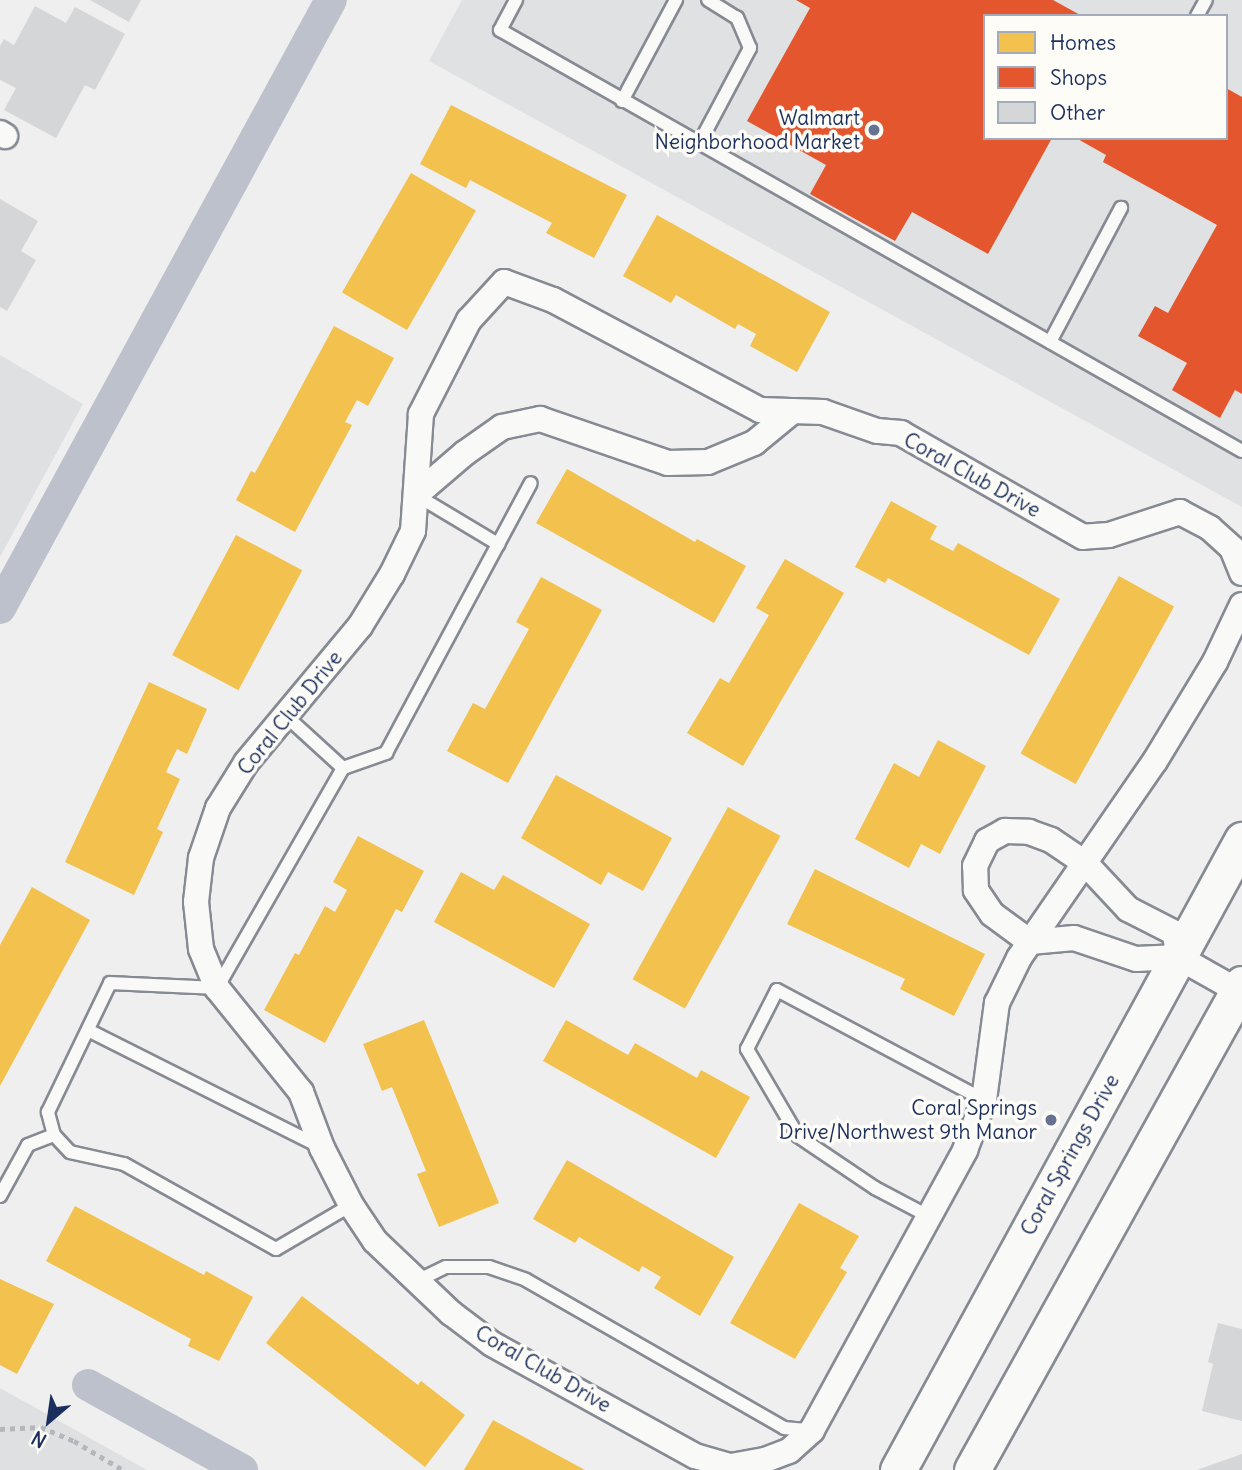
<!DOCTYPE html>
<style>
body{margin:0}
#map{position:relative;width:1242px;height:1470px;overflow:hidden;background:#efefef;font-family:Delius,sans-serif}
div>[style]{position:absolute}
.built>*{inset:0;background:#dfe1e2}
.green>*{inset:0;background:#dee0e2}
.homes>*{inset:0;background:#f2c14e;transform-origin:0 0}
.shops>*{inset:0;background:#e4572e}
.canal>*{height:32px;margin:-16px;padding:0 16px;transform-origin:16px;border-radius:16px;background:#bdc1cc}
.building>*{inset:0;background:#d5d6d8}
.path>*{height:4.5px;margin-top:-2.25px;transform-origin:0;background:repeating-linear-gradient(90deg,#b4b7bc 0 5px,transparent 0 10px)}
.roads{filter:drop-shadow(2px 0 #868a93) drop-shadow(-2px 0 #868a93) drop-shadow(0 2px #868a93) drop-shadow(0 -2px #868a93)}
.lane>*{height:12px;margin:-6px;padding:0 6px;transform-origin:6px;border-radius:6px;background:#f9f9f8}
.street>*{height:24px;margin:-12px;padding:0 12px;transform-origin:12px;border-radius:12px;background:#f9f9f8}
.secondary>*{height:35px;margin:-17.5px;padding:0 17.5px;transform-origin:17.5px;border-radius:17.5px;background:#f9f9f8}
.dots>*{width:19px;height:19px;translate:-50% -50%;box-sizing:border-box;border:4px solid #fdfcf7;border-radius:50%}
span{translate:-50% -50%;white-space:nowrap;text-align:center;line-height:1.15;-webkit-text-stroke:7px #fdfcf7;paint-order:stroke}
.poi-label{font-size:21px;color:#1b2f5e}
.right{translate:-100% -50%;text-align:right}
.street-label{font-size:21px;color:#1b2f5e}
.legend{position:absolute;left:983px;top:14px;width:245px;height:126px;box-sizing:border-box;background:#fdfcf7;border:2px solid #a3aaba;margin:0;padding:9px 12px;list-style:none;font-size:21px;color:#1b2f5e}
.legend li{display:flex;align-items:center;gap:14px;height:35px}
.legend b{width:35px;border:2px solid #a3aaba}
.north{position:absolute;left:14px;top:1386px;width:70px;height:70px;-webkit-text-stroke:5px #fdfcf7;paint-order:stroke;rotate:209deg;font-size:19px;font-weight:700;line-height:28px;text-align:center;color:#1b2f5e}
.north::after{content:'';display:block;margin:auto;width:24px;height:32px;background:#1b2f5e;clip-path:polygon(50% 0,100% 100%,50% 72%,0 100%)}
</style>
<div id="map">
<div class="built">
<i style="clip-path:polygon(evenodd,462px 0,1242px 0,1242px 507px,429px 61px,462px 0,985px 16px,1226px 16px,1226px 138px,985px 138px,985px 16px)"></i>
</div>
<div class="green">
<i style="clip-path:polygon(0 355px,83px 404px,0 557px)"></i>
<i style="clip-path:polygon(0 1388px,147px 1470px,0 1470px)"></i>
</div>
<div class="homes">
<i style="clip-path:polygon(451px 105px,627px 195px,594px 258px,546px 233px,552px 223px,470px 180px,466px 188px,420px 164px)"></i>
<i style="left:411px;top:173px;width:75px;height:138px;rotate:30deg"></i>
<i style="clip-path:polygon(657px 215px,830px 312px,797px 372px,750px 346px,756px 334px,738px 324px,735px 329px,676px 295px,671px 303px,623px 276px)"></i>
<i style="clip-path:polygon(334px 326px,394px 358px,368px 406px,357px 400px,345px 422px,352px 425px,295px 532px,236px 500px,251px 471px,255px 473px)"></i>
<i style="clip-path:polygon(567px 469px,695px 542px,697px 539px,746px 566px,714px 623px,536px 523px)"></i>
<i style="clip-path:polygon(891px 501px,937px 526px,930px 539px,953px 551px,958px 543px,1060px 599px,1029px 655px,888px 578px,885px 583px,855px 567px)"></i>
<i style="left:236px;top:535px;width:75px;height:136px;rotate:28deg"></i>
<i style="clip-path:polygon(785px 559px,844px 593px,743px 766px,687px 733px,720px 678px,729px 683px,769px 615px,756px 608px)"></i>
<i style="left:1119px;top:576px;width:63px;height:203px;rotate:29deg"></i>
<i style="clip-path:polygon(541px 577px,602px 610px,508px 783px,447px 751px,473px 703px,485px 709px,529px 629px,516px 622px)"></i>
<i style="clip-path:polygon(149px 682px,207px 709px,187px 754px,177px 749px,166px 772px,180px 779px,157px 829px,163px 832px,134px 895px,65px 862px)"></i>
<i style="clip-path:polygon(938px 740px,986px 766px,940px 854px,921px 844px,909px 868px,855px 839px,894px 763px,919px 777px)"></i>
<i style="clip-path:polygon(556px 775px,672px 838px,643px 891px,608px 872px,601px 885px,521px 838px)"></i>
<i style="left:728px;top:807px;width:60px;height:197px;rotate:29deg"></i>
<i style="clip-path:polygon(358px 836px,424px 871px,402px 912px,396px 909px,325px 1043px,264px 1010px,295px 953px,299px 955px,325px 906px,335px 912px,347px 890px,333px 882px)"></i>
<i style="clip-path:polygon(815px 869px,985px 954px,954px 1016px,900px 989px,905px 979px,787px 924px)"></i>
<i style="clip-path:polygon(461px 872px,494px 890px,503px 875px,590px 924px,554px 988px,434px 922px)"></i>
<i style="clip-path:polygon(32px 887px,90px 920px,0 1086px,0 945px)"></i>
<i style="clip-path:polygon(424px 1020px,499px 1203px,439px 1227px,417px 1174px,426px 1171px,392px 1087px,382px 1091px,363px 1044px)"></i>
<i style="clip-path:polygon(566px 1020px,628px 1055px,635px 1043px,697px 1078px,701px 1070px,750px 1097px,716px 1158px,543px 1061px)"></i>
<i style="clip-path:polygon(567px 1160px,734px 1257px,700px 1316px,654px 1288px,661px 1277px,642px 1266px,639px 1272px,579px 1237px,575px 1243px,533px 1219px)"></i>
<i style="clip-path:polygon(799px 1203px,859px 1236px,840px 1268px,847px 1272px,795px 1359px,730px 1323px)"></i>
<i style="clip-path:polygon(75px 1206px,204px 1275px,206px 1271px,253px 1297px,219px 1361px,188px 1346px,191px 1339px,46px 1261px)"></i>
<i style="clip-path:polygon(0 1279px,54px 1304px,17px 1374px,0 1365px)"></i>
<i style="clip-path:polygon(302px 1296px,418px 1385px,421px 1381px,465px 1415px,425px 1467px,266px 1343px)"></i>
<i style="clip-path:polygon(493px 1420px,585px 1470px,464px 1470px)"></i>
</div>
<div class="shops">
<i style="clip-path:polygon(796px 0,1053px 0,1082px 16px,985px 16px,985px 138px,1052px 138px,988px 254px,912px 212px,895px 241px,810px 194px,826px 165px,747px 121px,810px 8px)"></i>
<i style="clip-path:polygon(1226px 88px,1242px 97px,1242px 394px,1235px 390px,1220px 418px,1172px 390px,1187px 363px,1138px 336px,1155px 306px,1168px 313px,1217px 225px,1103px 162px,1106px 155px,1076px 138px,1226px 138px)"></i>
</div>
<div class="canal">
<i style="left:0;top:608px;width:692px;rotate:-61.44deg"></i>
<i style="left:88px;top:1385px;width:176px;rotate:28.9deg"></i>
</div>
<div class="building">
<i style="clip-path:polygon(90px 0,141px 0,129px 22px)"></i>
<i style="clip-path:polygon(35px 6px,66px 23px,75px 7px,125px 34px,95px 90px,85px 85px,56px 138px,4px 110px,16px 88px,0 80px,0 46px,4px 39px,14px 45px)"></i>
<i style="clip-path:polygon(0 199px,38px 221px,21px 251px,36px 260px,7px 311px,0 307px)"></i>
<i style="clip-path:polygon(1218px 1323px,1242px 1329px,1242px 1421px,1202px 1411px,1213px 1364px,1208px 1362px)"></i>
<i style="clip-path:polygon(1242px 1454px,1242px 1470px,1197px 1470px)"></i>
</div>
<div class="path">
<i style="left:0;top:1429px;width:41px;rotate:-2.8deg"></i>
<i style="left:41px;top:1427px;width:36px;rotate:23deg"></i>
<i style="left:74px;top:1441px;width:57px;rotate:30.6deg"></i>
</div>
<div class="roads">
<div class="lane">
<i style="left:516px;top:0;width:34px;rotate:118deg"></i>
<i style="left:500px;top:30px;width:853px;rotate:29.57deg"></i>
<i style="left:1197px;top:16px;width:18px;rotate:-61deg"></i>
<i style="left:622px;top:101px;width:115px;rotate:-61.9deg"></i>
<i style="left:699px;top:144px;width:109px;rotate:-62deg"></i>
<i style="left:750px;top:48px;width:33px;rotate:-113deg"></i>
<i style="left:737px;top:18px;width:34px;rotate:-148deg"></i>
<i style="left:1050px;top:342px;width:152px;rotate:-62.1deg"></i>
<i style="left:416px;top:495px;width:96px;rotate:30.9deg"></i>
<i style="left:286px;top:716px;width:77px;rotate:42.4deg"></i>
<i style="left:88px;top:1030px;width:258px;rotate:26.7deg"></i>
<i style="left:0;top:1196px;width:58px;rotate:-61.2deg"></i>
<i style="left:28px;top:1145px;width:28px;rotate:-21deg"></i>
<i style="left:351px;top:1205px;width:87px;rotate:149.6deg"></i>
<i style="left:276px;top:1249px;width:174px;rotate:-150.8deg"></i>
<i style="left:124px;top:1164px;width:55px;rotate:-167.5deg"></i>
<i style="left:70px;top:1152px;width:23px;rotate:-133deg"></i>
<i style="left:54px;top:1135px;width:24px;rotate:-105deg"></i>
<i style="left:48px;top:1112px;width:143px;rotate:-64.3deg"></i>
<i style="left:110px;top:983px;width:107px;rotate:2.7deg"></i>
<i style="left:217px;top:988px;width:254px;rotate:-60.2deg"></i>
<i style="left:343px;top:768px;width:46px;rotate:-19.2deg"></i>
<i style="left:386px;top:753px;width:306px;rotate:-61.8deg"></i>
<i style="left:930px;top:1217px;width:62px;rotate:-152.2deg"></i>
<i style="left:875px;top:1188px;width:93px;rotate:-146deg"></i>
<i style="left:798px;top:1136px;width:101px;rotate:-120.4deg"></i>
<i style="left:747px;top:1049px;width:66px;rotate:-63deg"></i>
<i style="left:777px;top:990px;width:234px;rotate:28deg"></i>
<i style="left:417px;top:1281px;width:32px;rotate:-26deg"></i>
<i style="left:446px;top:1267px;width:43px"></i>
<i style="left:489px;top:1267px;width:39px;rotate:19deg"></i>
<i style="left:526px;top:1280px;width:297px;rotate:29.8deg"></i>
<i style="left:784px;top:1428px;width:25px;rotate:5deg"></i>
</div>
<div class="street">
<i style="left:0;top:133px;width:6px;rotate:31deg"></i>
<i style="left:416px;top:495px;width:65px;rotate:-40.6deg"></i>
<i style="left:465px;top:453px;width:45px;rotate:-35.1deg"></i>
<i style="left:502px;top:427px;width:39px;rotate:-12deg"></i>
<i style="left:540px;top:419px;width:135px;rotate:19deg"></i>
<i style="left:668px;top:463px;width:40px;rotate:-1.4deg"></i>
<i style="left:708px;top:462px;width:50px;rotate:-22.4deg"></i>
<i style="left:754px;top:443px;width:50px;rotate:-39.4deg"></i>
<i style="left:1242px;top:573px;width:27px;rotate:-112deg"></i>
<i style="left:1232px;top:548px;width:30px;rotate:-138deg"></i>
<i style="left:1210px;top:528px;width:34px;rotate:-152deg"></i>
<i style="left:1180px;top:512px;width:75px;rotate:162.1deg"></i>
<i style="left:1109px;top:535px;width:26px;rotate:176deg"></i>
<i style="left:1083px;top:537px;width:210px;rotate:-150.3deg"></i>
<i style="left:901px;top:433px;width:24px;rotate:-175deg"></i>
<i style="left:877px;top:431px;width:57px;rotate:-160.6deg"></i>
<i style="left:823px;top:412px;width:63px;rotate:-178.2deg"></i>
<i style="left:760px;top:410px;width:234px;rotate:-152deg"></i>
<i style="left:553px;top:300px;width:52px;rotate:-159.8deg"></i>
<i style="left:504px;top:282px;width:52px;rotate:132.6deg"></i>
<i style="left:469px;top:320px;width:106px;rotate:117.1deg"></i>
<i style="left:421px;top:414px;width:117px;rotate:93.9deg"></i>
<i style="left:413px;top:531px;width:48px;rotate:116deg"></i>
<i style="left:392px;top:574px;width:61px;rotate:121.6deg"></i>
<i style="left:360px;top:626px;width:178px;rotate:129.8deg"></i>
<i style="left:246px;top:763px;width:53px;rotate:121.9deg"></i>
<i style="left:218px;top:808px;width:53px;rotate:108.8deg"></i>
<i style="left:201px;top:858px;width:44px;rotate:96.5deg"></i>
<i style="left:196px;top:902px;width:47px;rotate:83.9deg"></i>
<i style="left:201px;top:949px;width:42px;rotate:67.7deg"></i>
<i style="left:217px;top:988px;width:134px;rotate:51.1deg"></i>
<i style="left:301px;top:1092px;width:60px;rotate:69.4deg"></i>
<i style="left:322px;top:1148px;width:64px;rotate:63deg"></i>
<i style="left:351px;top:1205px;width:43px;rotate:56.3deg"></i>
<i style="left:375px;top:1241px;width:105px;rotate:43.5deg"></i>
<i style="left:451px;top:1313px;width:51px;rotate:37.1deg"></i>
<i style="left:492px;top:1344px;width:232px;rotate:28.9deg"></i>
<i style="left:695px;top:1456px;width:37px;rotate:16deg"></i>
<i style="left:731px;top:1466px;width:35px;rotate:-10deg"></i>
<i style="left:765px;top:1460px;width:26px;rotate:-21deg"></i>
<i style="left:789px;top:1451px;width:31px;rotate:-42deg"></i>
<i style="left:812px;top:1430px;width:319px;rotate:-61.3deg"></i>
<i style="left:965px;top:1150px;width:53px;rotate:-69.2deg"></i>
<i style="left:984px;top:1100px;width:98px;rotate:-82.4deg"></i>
<i style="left:997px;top:1003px;width:50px;rotate:-63.9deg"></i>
<i style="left:1019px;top:958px;width:239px;rotate:-55.4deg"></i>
<i style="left:1155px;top:761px;width:116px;rotate:-58.8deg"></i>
<i style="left:1215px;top:662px;width:63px;rotate:-64.7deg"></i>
<i style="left:1005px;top:831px;width:24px;rotate:2deg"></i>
<i style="left:1029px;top:832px;width:23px;rotate:20deg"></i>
<i style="left:1051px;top:840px;width:41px;rotate:34.1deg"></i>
<i style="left:1085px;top:863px;width:63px;rotate:46.9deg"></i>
<i style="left:1128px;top:909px;width:53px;rotate:27.1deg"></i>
<i style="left:1175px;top:933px;width:24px;rotate:83deg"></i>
<i style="left:1178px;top:957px;width:42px;rotate:177.3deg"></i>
<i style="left:1136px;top:959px;width:65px;rotate:-161.3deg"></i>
<i style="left:1074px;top:938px;width:44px;rotate:174.8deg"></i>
<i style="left:1030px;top:942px;width:47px;rotate:-143.6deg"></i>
<i style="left:992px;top:914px;width:29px;rotate:-124deg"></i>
<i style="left:976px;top:890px;width:24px;rotate:-92deg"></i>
<i style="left:975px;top:866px;width:28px;rotate:-64deg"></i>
<i style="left:987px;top:841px;width:21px;rotate:-29deg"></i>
<i style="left:1178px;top:957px;width:73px;rotate:29.4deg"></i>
</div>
<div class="secondary">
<i style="left:898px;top:1470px;width:718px;rotate:-61.36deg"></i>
<i style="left:972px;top:1470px;width:556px;rotate:-60.95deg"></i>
</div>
</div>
<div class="dots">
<i style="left:874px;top:130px;background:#657291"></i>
<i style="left:1051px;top:1120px;background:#657291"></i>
</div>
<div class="poi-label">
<span class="right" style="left:860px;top:130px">Walmart<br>Neighborhood Market</span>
<span class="right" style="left:1037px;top:1120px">Coral Springs<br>Drive/Northwest 9th Manor</span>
</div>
<div class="street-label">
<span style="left:972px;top:475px;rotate:29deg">Coral Club Drive</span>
<span style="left:290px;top:713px;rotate:-51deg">Coral Club Drive</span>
<span style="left:1070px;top:1155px;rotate:-61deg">Coral Springs Drive</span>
<span style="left:543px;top:1369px;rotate:30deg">Coral Club Drive</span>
</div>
<ul class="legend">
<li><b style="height:19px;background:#f2c14e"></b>Homes</li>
<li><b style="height:19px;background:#e4572e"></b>Shops</li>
<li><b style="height:19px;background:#d5d6d8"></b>Other</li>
</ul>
<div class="north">N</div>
</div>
